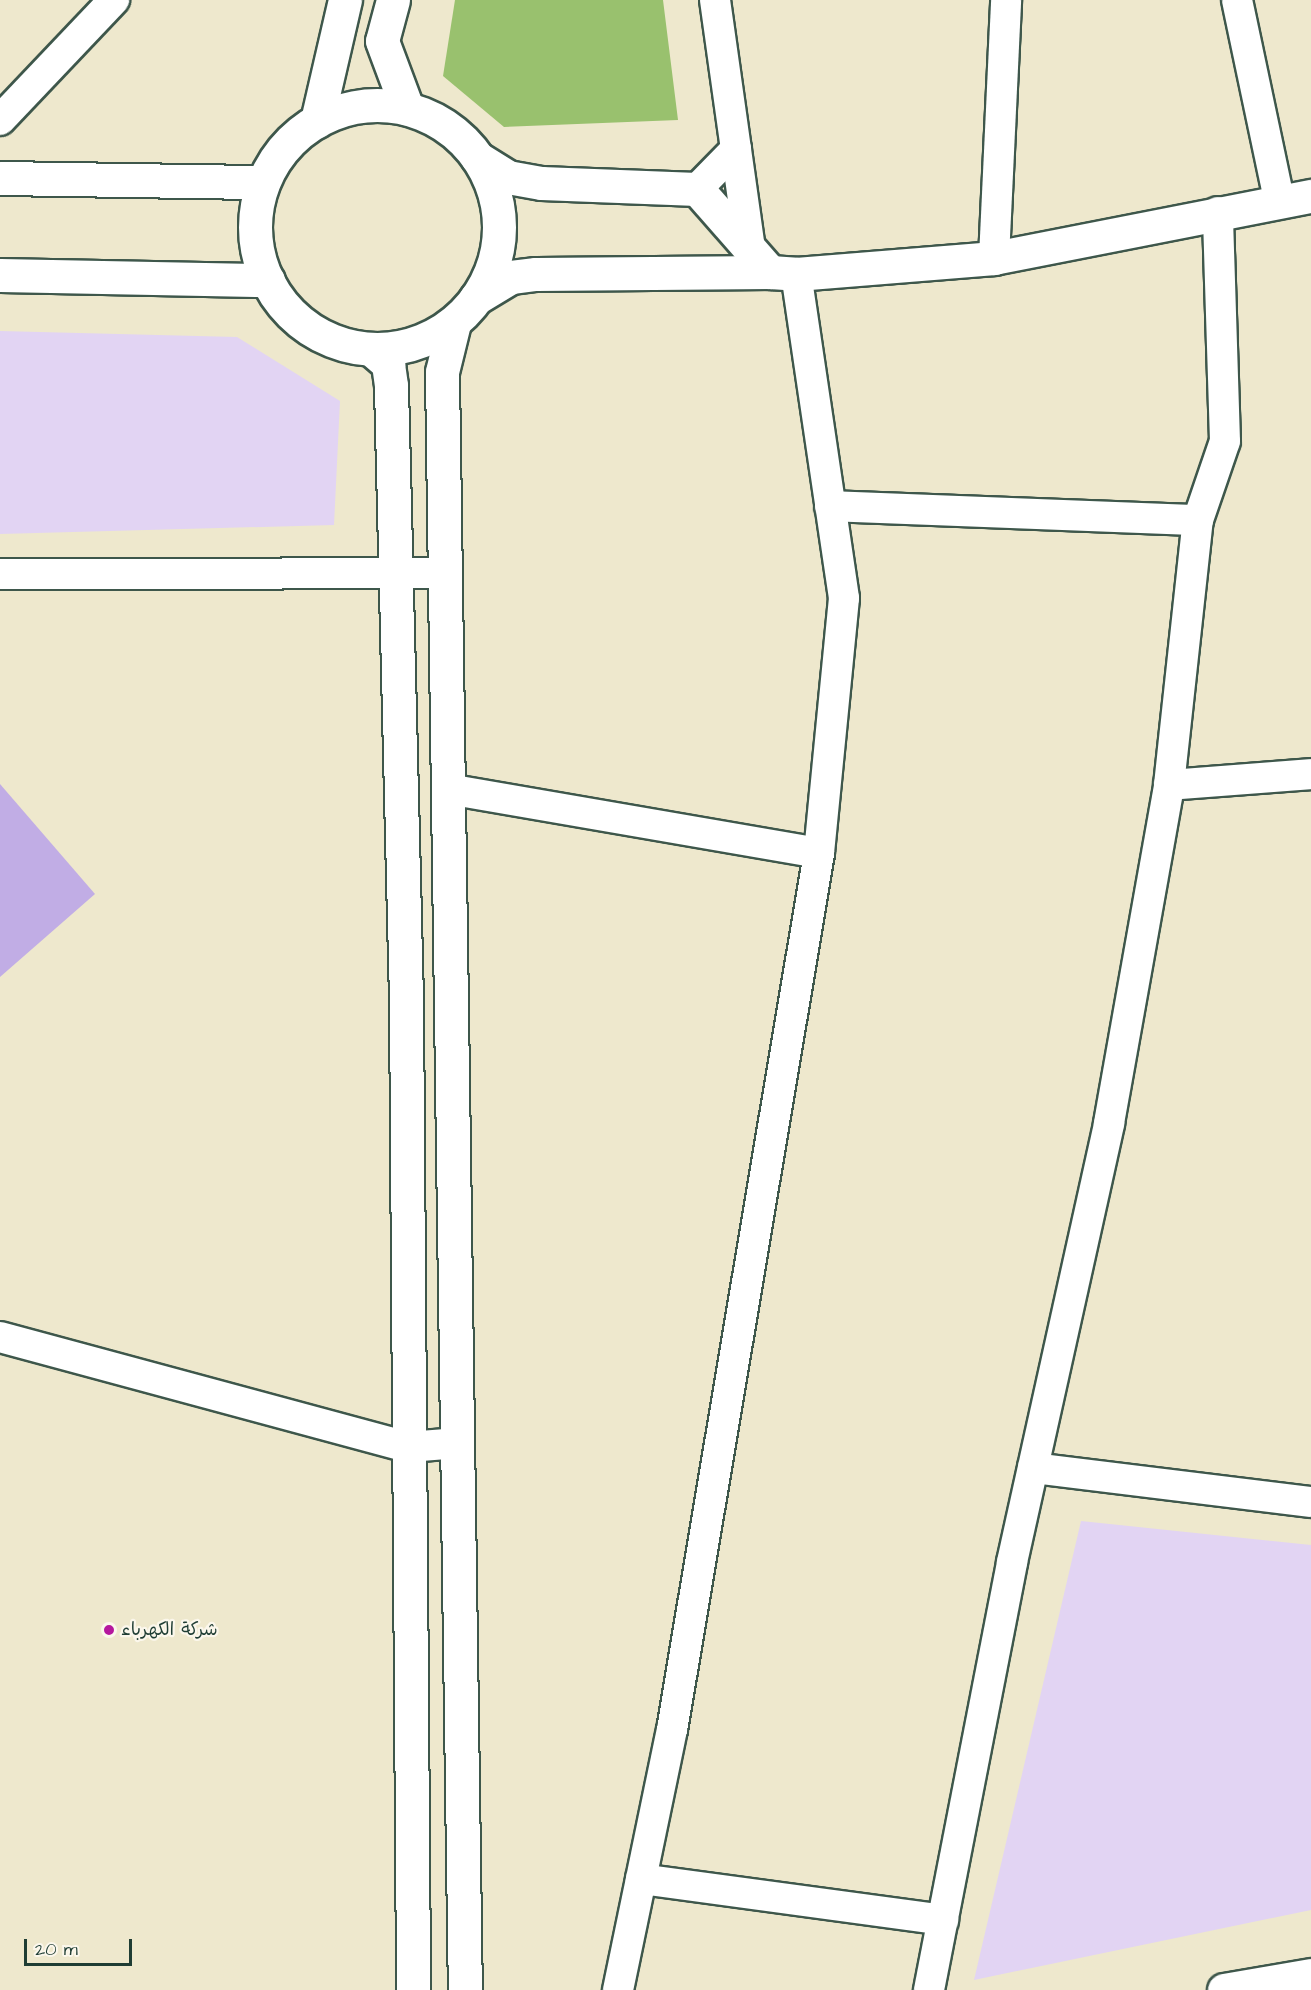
<!DOCTYPE html>
<meta charset="utf-8">
<style>
body{margin:0}
#map{position:relative;width:1311px;height:1990px;overflow:hidden;background:#eee8cd;font-family:"Architects Daughter","Playpen Sans Arabic",sans-serif}
div>[style]{position:absolute}
.built>*{inset:0;background:#e2d4f3}
.green>*{inset:0;background:#99c16e}
.building>*{inset:0;background:#c1ade5}
.roads{filter:drop-shadow(2px 0 #3e574b) drop-shadow(-2px 0 #3e574b) drop-shadow(0 2px #3e574b) drop-shadow(0 -2px #3e574b)}
.street>*{height:30px;margin:-15px;padding:0 15px;transform-origin:15px;border-radius:15px;background:#fff}
.secondary>*{height:33px;margin:-16.5px;padding:0 16.5px;transform-origin:16.5px;border-radius:16.5px;background:#fff}
.secondary>.ring{margin:-16.5px;padding:0;box-sizing:content-box;background:none;border:33px solid #fff;border-radius:50%}
.dots>*{width:16px;height:16px;translate:-50% -50%;box-sizing:border-box;border:3px solid #fbf7ec;border-radius:50%}
span{translate:-50% -50%;white-space:nowrap;text-align:center;line-height:1.15;-webkit-text-stroke:4.5px #fbf7ec;paint-order:stroke}
.poi-label{font-size:18px;color:#1f3d34}
.left{translate:0 -50%;text-align:left}
.scale{position:absolute;left:24px;top:1939px;width:108px;height:27px;box-sizing:border-box;border:3px solid #1f3d34;border-top:0;padding-left:8px;font-size:18px;line-height:21px;white-space:nowrap;color:#1f3d34;-webkit-text-stroke:4px #fbf7ec;paint-order:stroke}
</style>
<div id="map">
<div class="built">
<i style="clip-path:polygon(0 331px,237px 337px,340px 401px,334px 525px,0 534px)"></i>
<i style="clip-path:polygon(1081px 1521px,1311px 1545px,1311px 1910px,974px 1980px)"></i>
</div>
<div class="green">
<i style="clip-path:polygon(455px 0,663px 0,678px 120px,504px 127px,443px 76px)"></i>
</div>
<div class="building">
<i style="clip-path:polygon(0 784px,95px 894px,0 977px)"></i>
</div>
<div class="roads">
<div class="street">
<i style="left:715px;top:0;width:252px;rotate:82deg"></i>
<i style="left:1237px;top:0;width:204px;rotate:78.1deg"></i>
<i style="left:0;top:120px;width:166px;rotate:-46.5deg"></i>
<i style="left:697px;top:189px;width:56px;rotate:-45.7deg"></i>
<i style="left:994px;top:258px;width:258px;rotate:-87.3deg"></i>
<i style="left:830px;top:506px;width:368px;rotate:2.2deg"></i>
<i style="left:0;top:574px;width:444px;rotate:-0.1deg"></i>
<i style="left:1169px;top:785px;width:142px;rotate:-4.4deg"></i>
<i style="left:448px;top:789px;width:376px;rotate:9.8deg"></i>
<i style="left:0;top:1337px;width:423px;rotate:15.1deg"></i>
<i style="left:408px;top:1447px;width:51px;rotate:-4.5deg"></i>
<i style="left:1033px;top:1468px;width:280px;rotate:7deg"></i>
<i style="left:641px;top:1879px;width:305px;rotate:7.7deg"></i>
<i style="left:618px;top:1990px;width:266px;rotate:-78.3deg"></i>
<i style="left:672px;top:1730px;width:889px;rotate:-80.48deg"></i>
<i style="left:819px;top:853px;width:256px;rotate:-84.4deg"></i>
<i style="left:844px;top:598px;width:328px;rotate:-98.4deg"></i>
<i style="left:929px;top:1990px;width:436px;rotate:-79deg"></i>
<i style="left:1012px;top:1562px;width:450px;rotate:-77.5deg"></i>
<i style="left:1109px;top:1123px;width:343px;rotate:-79.9deg"></i>
<i style="left:1169px;top:785px;width:267px;rotate:-83.8deg"></i>
<i style="left:1198px;top:520px;width:83px;rotate:-71.1deg"></i>
<i style="left:1225px;top:441px;width:229px;rotate:-91.8deg"></i>
</div>
<div class="secondary">
<i style="left:393px;top:0;width:42px;rotate:105deg"></i>
<i style="left:382px;top:41px;width:72px;rotate:69.5deg"></i>
<i class="ring" style="left:255px;top:105px;width:211px;height:211px"></i>
<i style="left:317px;top:121px;width:124px;rotate:-77deg"></i>
<i style="left:0;top:178px;width:263px;rotate:0.9deg"></i>
<i style="left:770px;top:272px;width:26px;rotate:4deg"></i>
<i style="left:796px;top:274px;width:199px;rotate:-4.6deg"></i>
<i style="left:994px;top:258px;width:323px;rotate:-11.1deg"></i>
<i style="left:0;top:275px;width:268px;rotate:1.1deg"></i>
<i style="left:476px;top:298px;width:41px;rotate:-31deg"></i>
<i style="left:511px;top:277px;width:25px;rotate:-7deg"></i>
<i style="left:536px;top:274px;width:234px;rotate:-0.5deg"></i>
<i style="left:770px;top:272px;width:111px;rotate:-131.3deg"></i>
<i style="left:697px;top:189px;width:156px;rotate:-177.8deg"></i>
<i style="left:541px;top:183px;width:34px;rotate:-170deg"></i>
<i style="left:508px;top:177px;width:36px;rotate:-148deg"></i>
<i style="left:454px;top:323px;width:50px;rotate:103.8deg"></i>
<i style="left:442px;top:372px;width:1618px;rotate:89.19deg"></i>
<i style="left:371px;top:349px;width:23px;rotate:41deg"></i>
<i style="left:388px;top:364px;width:22px;rotate:82deg"></i>
<i style="left:391px;top:386px;width:614px;rotate:88.6deg"></i>
<i style="left:406px;top:1000px;width:990px;rotate:89.59deg"></i>
<i style="left:1224px;top:1990px;width:88px;rotate:-9.8deg"></i>
</div>
</div>
<div class="dots">
<i style="left:109px;top:1630px;background:#b5179e"></i>
</div>
<div class="poi-label">
<span class="left" style="left:121px;top:1630px">شركة الكهرباء</span>
</div>
<div class="scale">20 m</div>
</div>
